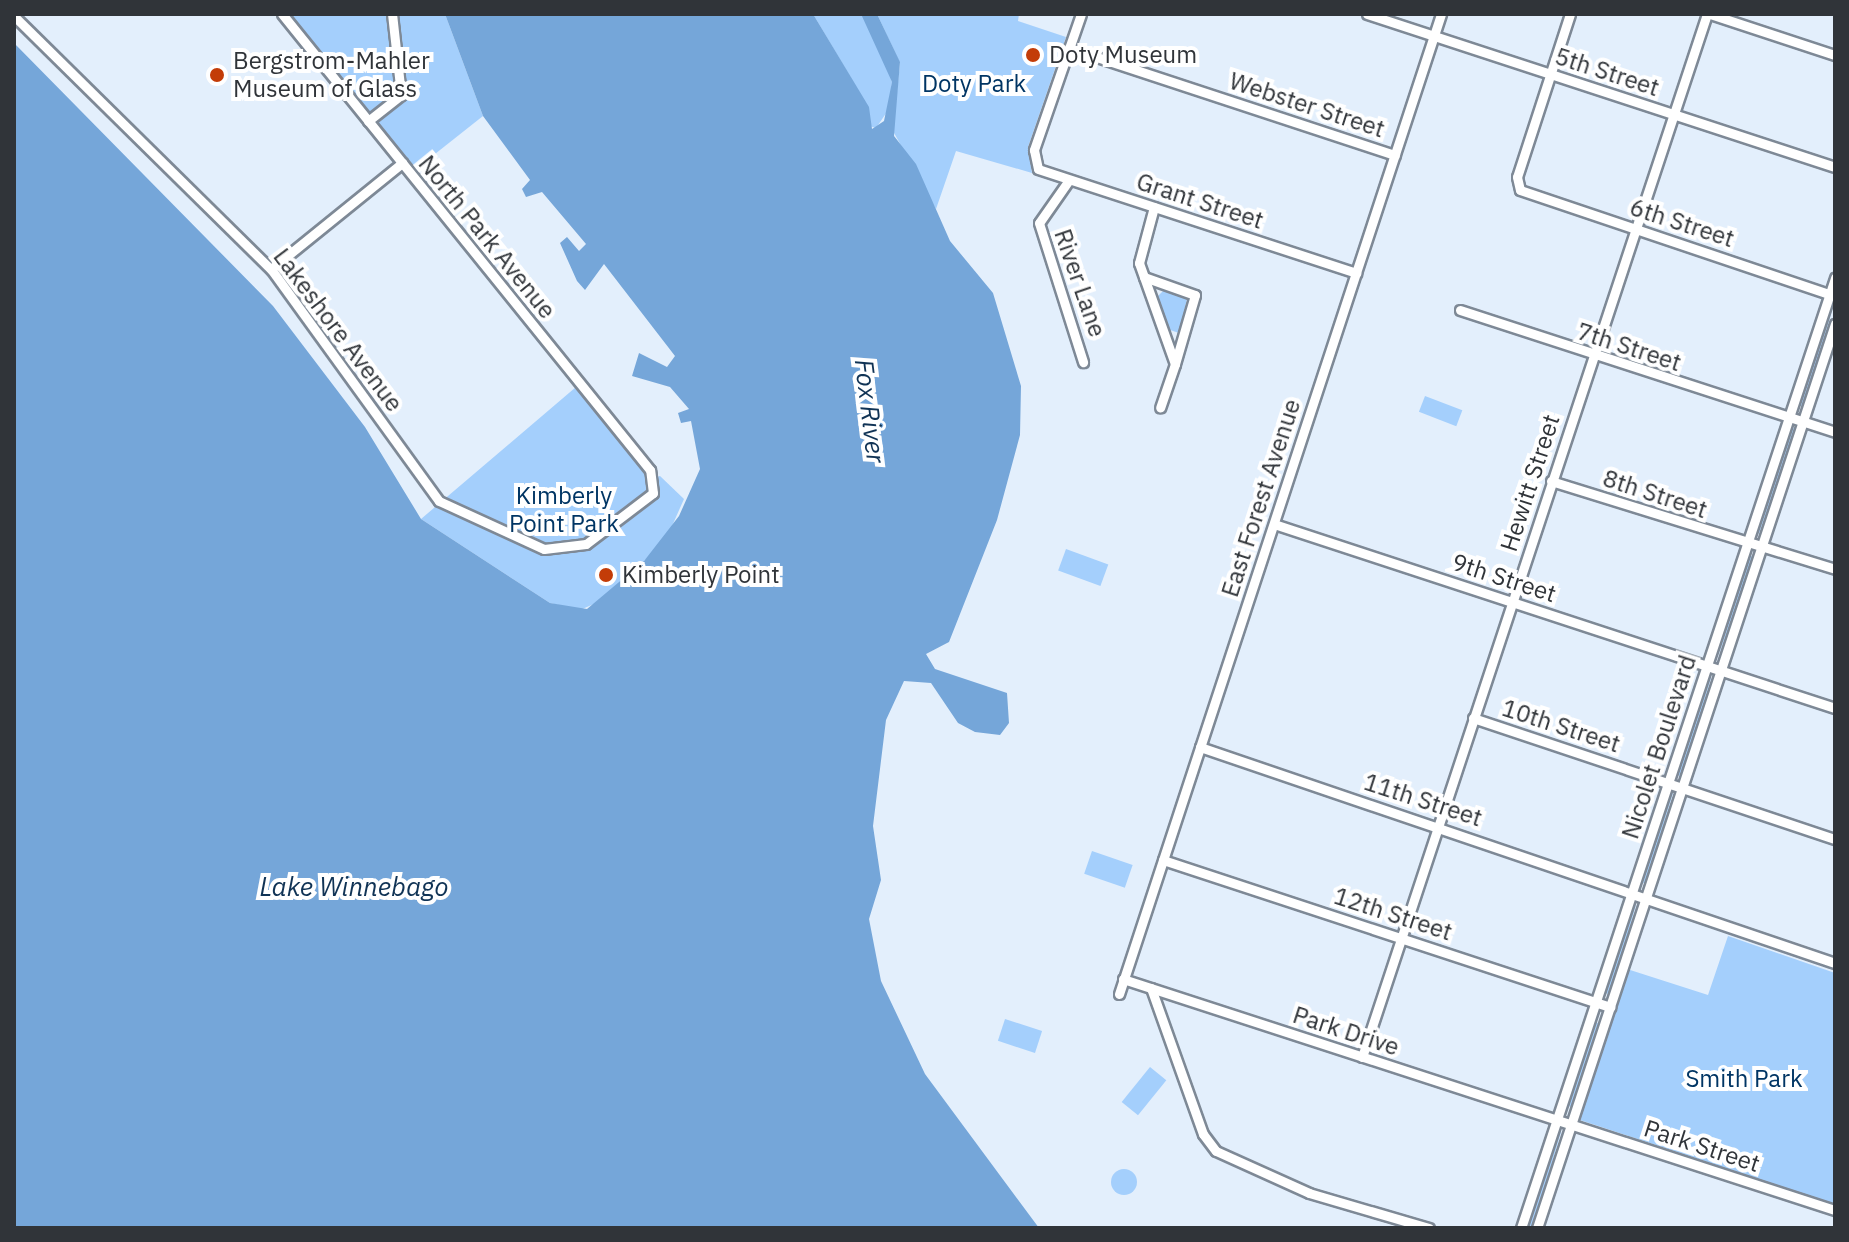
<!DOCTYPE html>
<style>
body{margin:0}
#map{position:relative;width:1849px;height:1242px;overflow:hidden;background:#e3effc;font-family:"IBM Plex Sans",sans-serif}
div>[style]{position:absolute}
.green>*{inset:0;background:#a4cffc;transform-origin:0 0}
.round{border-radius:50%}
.water>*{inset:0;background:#75a6d9}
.roads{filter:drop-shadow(2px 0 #7e8996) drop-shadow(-2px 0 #7e8996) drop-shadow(0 2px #7e8996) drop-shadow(0 -2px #7e8996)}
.minor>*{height:9px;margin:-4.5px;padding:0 4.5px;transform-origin:4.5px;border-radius:4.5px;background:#fff}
.dots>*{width:22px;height:22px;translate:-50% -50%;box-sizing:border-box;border:4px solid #fff;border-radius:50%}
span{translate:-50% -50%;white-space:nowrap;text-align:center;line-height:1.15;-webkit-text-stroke:8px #fff;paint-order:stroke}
.poi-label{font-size:24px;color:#303439}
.left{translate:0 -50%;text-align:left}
.street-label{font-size:24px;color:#303439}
.park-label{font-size:24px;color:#003564}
.water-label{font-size:26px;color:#103355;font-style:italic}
.frame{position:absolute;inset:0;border:16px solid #303439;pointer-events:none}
</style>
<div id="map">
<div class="green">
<i style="clip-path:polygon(289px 14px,445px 14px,483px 116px,416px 169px)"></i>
<i style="clip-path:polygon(813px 14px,861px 14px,882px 48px,892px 82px,889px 109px,876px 128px,866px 125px,851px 78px)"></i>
<i style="clip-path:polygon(877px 14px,1019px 14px,1018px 21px,1066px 37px,1028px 147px,1032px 173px,956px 151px,936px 209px,893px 131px,900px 63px)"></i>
<i style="clip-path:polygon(1164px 290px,1187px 299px,1179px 333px,1167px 329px,1156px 298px)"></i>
<i style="left:1833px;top:307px;width:104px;height:4px;rotate:106deg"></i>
<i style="clip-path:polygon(576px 387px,649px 479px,660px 476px,684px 499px,668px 535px,644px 561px,603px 600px,580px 610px,550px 603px,421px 519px)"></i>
<i style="left:1425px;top:396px;width:40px;height:17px;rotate:21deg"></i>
<i style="clip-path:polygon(1793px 427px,1795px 431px,1759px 534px,1756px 530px)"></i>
<i style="left:1066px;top:549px;width:45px;height:23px;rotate:20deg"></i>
<i style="clip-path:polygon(1752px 556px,1754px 557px,1718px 657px,1747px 557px)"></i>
<i style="clip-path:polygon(1711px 678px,1683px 774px,1678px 776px,1707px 680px)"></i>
<i style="clip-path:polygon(1673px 793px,1646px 883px,1643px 883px,1669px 794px)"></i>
<i style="left:1092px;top:851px;width:43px;height:24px;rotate:19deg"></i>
<i style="clip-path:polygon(1636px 905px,1611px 992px,1606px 994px,1632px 907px)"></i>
<i style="clip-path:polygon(1728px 936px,1835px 973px,1835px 1204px,1580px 1120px,1627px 969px,1708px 995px)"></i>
<i style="left:1005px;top:1019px;width:39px;height:23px;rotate:18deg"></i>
<i style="left:1598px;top:1023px;width:88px;height:4px;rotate:107deg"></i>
<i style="left:1150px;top:1067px;width:21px;height:45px;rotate:39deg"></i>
<i style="clip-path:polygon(1561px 1132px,1533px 1228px,1526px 1228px,1557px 1133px)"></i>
<i class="round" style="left:1111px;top:1169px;width:26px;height:26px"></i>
</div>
<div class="water">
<i style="clip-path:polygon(445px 14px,813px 14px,869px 107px,872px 129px,884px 121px,892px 82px,861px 14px,877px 14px,900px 62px,894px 136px,916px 164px,950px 241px,993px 293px,1021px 386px,1020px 435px,997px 520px,949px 642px,926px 654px,935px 669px,1007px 693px,1009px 723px,1000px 735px,975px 732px,958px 723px,931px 683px,904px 681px,886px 720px,873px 826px,881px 880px,869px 919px,881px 981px,925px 1074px,1039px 1228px,14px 1228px,14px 43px,273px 306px,365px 427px,421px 519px,550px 603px,587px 609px,644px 561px,679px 516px,700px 469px,691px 421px,681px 423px,678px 413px,689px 409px,670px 387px,632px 376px,639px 353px,667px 367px,675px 356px,604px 264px,585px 290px,577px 281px,560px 243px,567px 237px,579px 251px,586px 244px,542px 192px,526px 197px,522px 189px,530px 180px,483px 116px)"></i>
</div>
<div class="roads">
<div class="minor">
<i style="left:1081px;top:14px;width:144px;rotate:109.1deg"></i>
<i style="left:1034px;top:150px;width:19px;rotate:78deg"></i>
<i style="left:1038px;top:169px;width:335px;rotate:18.1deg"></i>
<i style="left:1367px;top:14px;width:492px;rotate:18.1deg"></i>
<i style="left:1570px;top:14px;width:171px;rotate:108deg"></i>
<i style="left:1517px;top:177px;width:13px;rotate:77deg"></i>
<i style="left:1520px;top:190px;width:332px;rotate:18.6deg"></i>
<i style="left:1710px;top:14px;width:132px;rotate:18.2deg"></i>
<i style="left:14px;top:16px;width:361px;rotate:44.6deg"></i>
<i style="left:271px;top:269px;width:286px;rotate:54.1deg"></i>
<i style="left:439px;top:501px;width:115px;rotate:24.6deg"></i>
<i style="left:544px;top:549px;width:42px;rotate:-6.8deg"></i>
<i style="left:586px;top:544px;width:84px;rotate:-37.3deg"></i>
<i style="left:653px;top:493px;width:23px;rotate:-97deg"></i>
<i style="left:650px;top:470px;width:586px;rotate:-128.9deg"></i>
<i style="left:1069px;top:48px;width:343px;rotate:18.2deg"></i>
<i style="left:368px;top:121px;width:42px;rotate:-38.2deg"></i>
<i style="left:401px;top:95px;width:81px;rotate:-96.3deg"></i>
<i style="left:1069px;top:180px;width:52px;rotate:124.9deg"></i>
<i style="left:1039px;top:223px;width:146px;rotate:72.4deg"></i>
<i style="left:1154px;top:207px;width:58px;rotate:105deg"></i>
<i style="left:1139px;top:263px;width:107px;rotate:70.4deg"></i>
<i style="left:1175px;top:364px;width:46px;rotate:108.8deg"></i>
<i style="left:271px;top:269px;width:169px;rotate:-39deg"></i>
<i style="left:1144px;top:277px;width:54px;rotate:19.4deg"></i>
<i style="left:1195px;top:295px;width:72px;rotate:106.2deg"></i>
<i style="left:1460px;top:310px;width:394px;rotate:18deg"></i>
<i style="left:1551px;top:481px;width:297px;rotate:17.2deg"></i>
<i style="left:1274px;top:524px;width:590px;rotate:18.16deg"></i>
<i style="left:1473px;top:718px;width:382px;rotate:18.5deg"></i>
<i style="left:1200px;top:747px;width:671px;rotate:18.79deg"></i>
<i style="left:1163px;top:860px;width:471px;rotate:18.2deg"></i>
<i style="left:1123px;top:979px;width:749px;rotate:17.98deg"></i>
<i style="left:1151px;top:988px;width:155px;rotate:70.4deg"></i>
<i style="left:1203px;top:1134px;width:21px;rotate:53deg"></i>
<i style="left:1216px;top:1151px;width:102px;rotate:24.3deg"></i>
<i style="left:1309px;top:1193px;width:125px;rotate:16.3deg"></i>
<i style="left:1119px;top:994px;width:1032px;rotate:-71.81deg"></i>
<i style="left:1362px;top:1057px;width:1099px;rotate:-71.7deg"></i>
<i style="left:1521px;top:1228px;width:1001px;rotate:-71.71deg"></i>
<i style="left:1537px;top:1228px;width:952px;rotate:-71.76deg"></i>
</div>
</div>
<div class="dots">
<i style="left:1033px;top:55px;background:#c33c08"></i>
<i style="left:217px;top:75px;background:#c33c08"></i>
<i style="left:606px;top:575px;background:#c33c08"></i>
</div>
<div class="poi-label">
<span class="left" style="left:1049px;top:55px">Doty Museum</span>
<span class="left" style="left:233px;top:75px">Bergstrom-Mahler<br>Museum of Glass</span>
<span class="left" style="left:622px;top:575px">Kimberly Point</span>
</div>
<div class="street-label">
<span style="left:1607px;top:72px;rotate:18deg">5th Street</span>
<span style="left:1307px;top:105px;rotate:18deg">Webster Street</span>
<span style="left:1200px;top:201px;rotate:18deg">Grant Street</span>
<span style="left:1682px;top:223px;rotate:18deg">6th Street</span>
<span style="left:487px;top:237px;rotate:51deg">North Park Avenue</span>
<span style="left:1080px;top:283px;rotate:71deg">River Lane</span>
<span style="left:338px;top:330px;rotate:53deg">Lakeshore Avenue</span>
<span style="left:1629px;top:347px;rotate:18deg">7th Street</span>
<span style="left:1530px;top:483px;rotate:-72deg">Hewitt Street</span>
<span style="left:1655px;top:494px;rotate:18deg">8th Street</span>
<span style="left:1261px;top:498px;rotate:-72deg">East Forest Avenue</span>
<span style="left:1504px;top:578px;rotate:18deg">9th Street</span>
<span style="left:1561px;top:726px;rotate:18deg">10th Street</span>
<span style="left:1659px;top:747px;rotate:-72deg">Nicolet Boulevard</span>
<span style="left:1423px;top:800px;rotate:18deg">11th Street</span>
<span style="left:1393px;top:914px;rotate:18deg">12th Street</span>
<span style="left:1346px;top:1031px;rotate:18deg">Park Drive</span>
<span style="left:1702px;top:1146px;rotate:18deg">Park Street</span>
</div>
<div class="park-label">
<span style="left:974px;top:84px">Doty Park</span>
<span style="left:564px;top:510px">Kimberly<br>Point Park</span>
<span style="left:1744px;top:1079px">Smith Park</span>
</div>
<div class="water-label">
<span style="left:870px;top:411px;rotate:83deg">Fox River</span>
<span style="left:354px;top:887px">Lake Winnebago</span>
</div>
<div class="frame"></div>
</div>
